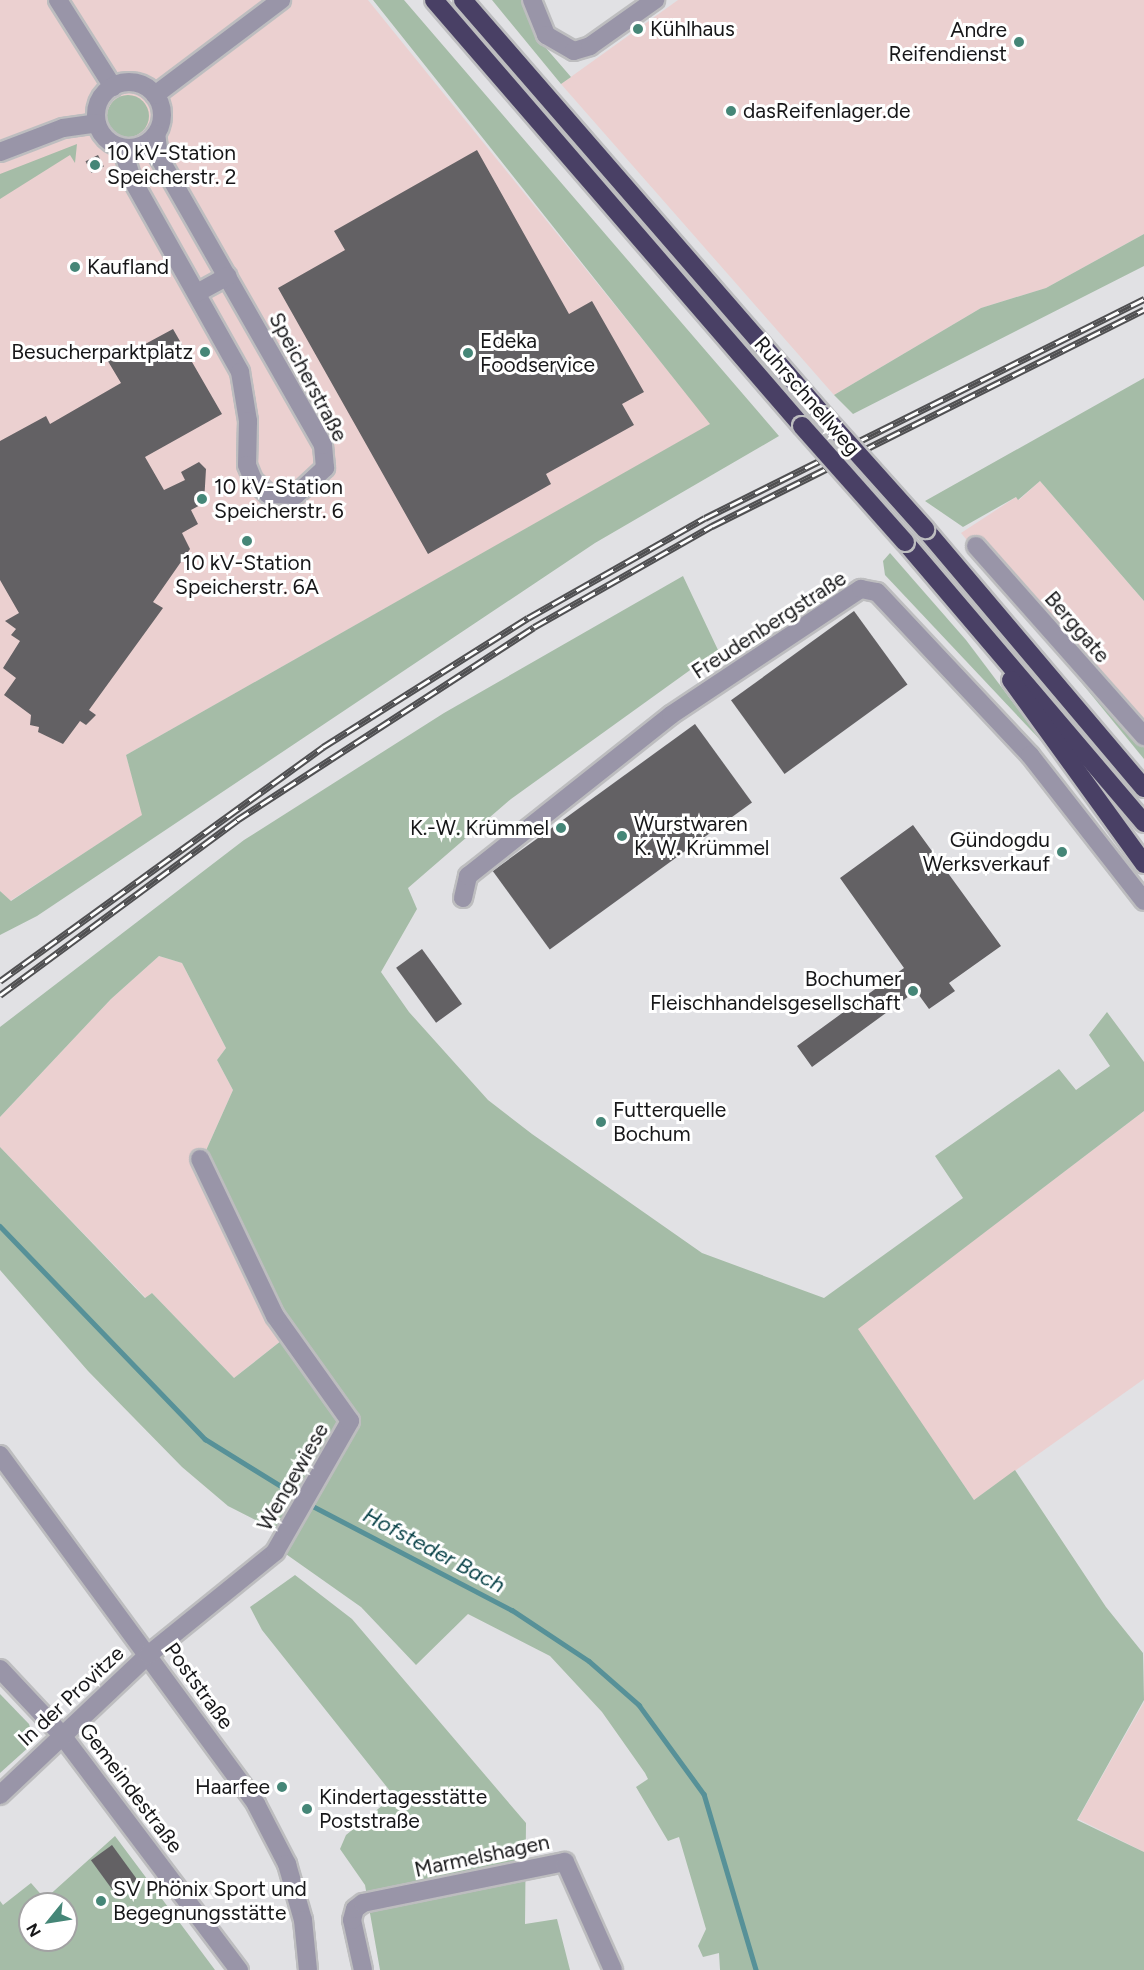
<!DOCTYPE html>
<meta charset="utf-8">
<style>
body{margin:0}
#map{position:relative;width:1144px;height:1970px;overflow:hidden;background:#e1e1e4;font-family:Figtree,sans-serif}
div>[style]{position:absolute}
.commercial>*{inset:0;background:#ebd0d0}
.green>*{inset:0;background:#a5bca7}
.round{border-radius:50%}
.stream>*{height:4.5px;margin:-2.25px;padding:0 2.25px;transform-origin:2.25px;border-radius:2.25px;background:#579198}
.building>*{inset:0;background:#636164;transform-origin:0 0}
.roads{filter:drop-shadow(2px 0 #bdbdbf) drop-shadow(-2px 0 #bdbdbf) drop-shadow(0 2px #bdbdbf) drop-shadow(0 -2px #bdbdbf)}
.minor>*{height:18px;margin:-9px;padding:0 9px;transform-origin:9px;border-radius:9px;background:#9995a8}
.minor>.ring{margin:-9px;padding:0;box-sizing:content-box;background:none;border:18px solid #9995a8;border-radius:50%}
.highway>*{height:18px;margin:-9px;padding:0 9px;transform-origin:9px;border-radius:9px;background:#494065}
.rail>*{height:7px;margin-top:-3.5px;transform-origin:0;background:repeating-linear-gradient(90deg,#fff 0 14px,#505052 0 28px);box-sizing:border-box;border-block:2px solid #505052}
.bridges{filter:drop-shadow(2px 0 #bdbdbf) drop-shadow(-2px 0 #bdbdbf) drop-shadow(0 2px #bdbdbf) drop-shadow(0 -2px #bdbdbf)}
.highway-bridge>*{height:18px;margin:-9px;padding:0 9px;transform-origin:9px;border-radius:9px;background:#494065}
.dots>*{width:16px;height:16px;translate:-50% -50%;box-sizing:border-box;border:3px solid #fff;border-radius:50%}
span{translate:-50% -50%;white-space:nowrap;text-align:center;line-height:1.15;-webkit-text-stroke:6px #fff;paint-order:stroke}
.poi-label{font-size:21px;color:#171719}
.left{translate:0 -50%;text-align:left}
.right{translate:-100% -50%;text-align:right}
.street-label{font-size:21px;color:#171719}
.water-label{font-size:22px;color:#053f45;font-style:italic}
.north{position:absolute;left:18px;top:1892px;width:60px;height:60px;box-sizing:border-box;background:#fff;border:2px solid #a2a2a3;border-radius:50%;rotate:240deg;font-size:16px;font-weight:700;line-height:24px;text-align:center;color:#171719}
.north::after{content:'';display:block;margin:auto;width:21px;height:27px;background:#458677;clip-path:polygon(50% 0,100% 100%,50% 72%,0 100%)}
</style>
<div id="map">
<div class="commercial">
<i style="clip-path:polygon(0 0,368px 0,711px 424px,126px 755px,143px 815px,10px 901px,0 891px)"></i>
<i style="clip-path:polygon(678px 0,1144px 0,1144px 234px,1046px 288px,981px 308px,834px 395px,561px 84px)"></i>
<i style="clip-path:polygon(1040px 481px,1144px 601px,1144px 747px,987px 572px,990px 568px,961px 533px,1016px 497px,1019px 500px)"></i>
<i style="clip-path:polygon(159px 956px,182px 963px,226px 1048px,217px 1060px,233px 1090px,204px 1155px,292px 1332px,234px 1378px,152px 1293px,146px 1298px,0 1147px,0 1117px,111px 999px)"></i>
<i style="clip-path:polygon(1144px 1111px,1144px 1379px,974px 1500px,857px 1329px)"></i>
<i style="clip-path:polygon(1144px 1702px,1144px 1852px,1078px 1819px)"></i>
</div>
<div class="green">
<i style="clip-path:polygon(373px 0,404px 0,779px 436px,595px 543px,37px 916px,0 935px,0 891px,11px 901px,142px 815px,126px 755px,710px 424px)"></i>
<i style="clip-path:polygon(492px 0,522px 0,539px 40px,571px 77px,561px 84px)"></i>
<i class="round" style="left:107px;top:95px;width:42px;height:42px"></i>
<i style="clip-path:polygon(77px 144px,75px 163px,70px 155px,0 199px,0 174px)"></i>
<i style="clip-path:polygon(1144px 234px,1144px 266px,853px 414px,834px 395px,981px 308px,1046px 288px)"></i>
<i style="clip-path:polygon(1144px 378px,1144px 601px,1040px 481px,1018px 500px,1016px 497px,963px 527px,925px 501px)"></i>
<i style="clip-path:polygon(890px 553px,966px 640px,1046px 746px,885px 575px,883px 561px)"></i>
<i style="clip-path:polygon(683px 576px,718px 650px,511px 799px,408px 888px,417px 909px,381px 972px,409px 1012px,488px 1100px,532px 1134px,702px 1253px,824px 1298px,963px 1198px,935px 1156px,1059px 1069px,1076px 1090px,1110px 1066px,1089px 1035px,1107px 1012px,1144px 1062px,1144px 1111px,858px 1329px,974px 1500px,1015px 1470px,1106px 1607px,1143px 1653px,1144px 1700px,1077px 1820px,1144px 1852px,1144px 1970px,720px 1970px,719px 1953px,703px 1957px,698px 1946px,706px 1929px,679px 1837px,668px 1841px,636px 1787px,648px 1779px,645px 1773px,602px 1712px,550px 1656px,468px 1614px,416px 1665px,361px 1607px,283px 1552px,293px 1539px,228px 1506px,182px 1467px,88px 1371px,0 1270px,0 1147px,145px 1298px,152px 1293px,234px 1378px,291px 1333px,204px 1155px,233px 1090px,217px 1060px,226px 1048px,182px 963px,159px 956px,111px 999px,0 1117px,0 1027px,244px 840px,444px 713px)"></i>
<i style="clip-path:polygon(1049px 643px,1144px 747px,1144px 759px)"></i>
<i style="clip-path:polygon(295px 1575px,352px 1619px,526px 1823px,525px 1924px,557px 1919px,570px 1970px,380px 1970px,365px 1885px,340px 1849px,346px 1835px,394px 1796px,262px 1630px,250px 1607px)"></i>
<i style="clip-path:polygon(0 1694px,29px 1724px,32px 1734px,30px 1746px,0 1773px)"></i>
<i style="clip-path:polygon(evenodd,115px 1836px,215px 1970px,0 1970px,0 1901px,3px 1905px,31px 1883px,45px 1899px,115px 1836px,30px 1904px,66px 1904px,66px 1940px,30px 1940px,30px 1904px)"></i>
</div>
<div class="stream">
<i style="left:0;top:1226px;width:296px;rotate:46.1deg"></i>
<i style="left:205px;top:1439px;width:112px;rotate:31.8deg"></i>
<i style="left:307px;top:1503px;width:231px;rotate:27.6deg"></i>
<i style="left:512px;top:1610px;width:92px;rotate:33.5deg"></i>
<i style="left:589px;top:1661px;width:67px;rotate:41.3deg"></i>
<i style="left:639px;top:1705px;width:110px;rotate:53.9deg"></i>
<i style="left:704px;top:1794px;width:184px;rotate:73.5deg"></i>
</div>
<div class="building">
<i style="clip-path:polygon(477px 150px,569px 314px,592px 301px,644px 392px,622px 404px,634px 425px,546px 474px,551px 484px,428px 554px,278px 288px,345px 250px,334px 231px)"></i>
<i style="left:98px;top:155px;width:13px;height:14px;rotate:63deg"></i>
<i style="clip-path:polygon(173px 329px,222px 414px,145px 457px,164px 490px,185px 480px,181px 472px,199px 462px,206px 469px,204px 503px,191px 510px,198px 524px,182px 533px,190px 549px,153px 602px,163px 608px,89px 710px,96px 715px,86px 725px,80px 721px,63px 744px,38px 732px,39px 727px,30px 725px,31px 715px,4px 695px,16px 678px,3px 668px,20px 641px,11px 635px,16px 629px,5px 621px,19px 613px,0 580px,0 441px,46px 416px,50px 424px,121px 383px,106px 358px,119px 351px,123px 356px)"></i>
<i style="left:854px;top:611px;width:91px;height:152px;rotate:54deg"></i>
<i style="left:695px;top:724px;width:97px;height:250px;rotate:54deg"></i>
<i style="clip-path:polygon(913px 825px,1001px 946px,949px 983px,955px 991px,929px 1009px,916px 991px,812px 1067px,797px 1046px,904px 968px,840px 878px)"></i>
<i style="left:422px;top:949px;width:68px;height:32px;rotate:54deg"></i>
<i style="left:112px;top:1845px;width:43px;height:26px;rotate:54deg"></i>
</div>
<div class="roads">
<div class="minor">
<i style="left:58px;top:0;width:103px;rotate:57.7deg"></i>
<i style="left:532px;top:0;width:38px;rotate:68deg"></i>
<i style="left:546px;top:35px;width:32px;rotate:30deg"></i>
<i style="left:574px;top:51px;width:17px;rotate:-17deg"></i>
<i style="left:590px;top:46px;width:80px;rotate:-35.3deg"></i>
<i class="ring" style="left:96px;top:82px;width:48px;height:48px"></i>
<i style="left:155px;top:95px;width:158px;rotate:-37deg"></i>
<i style="left:122px;top:148px;width:35px;rotate:72deg"></i>
<i style="left:133px;top:181px;width:219px;rotate:60.7deg"></i>
<i style="left:240px;top:372px;width:50px;rotate:80.7deg"></i>
<i style="left:248px;top:421px;width:44px;rotate:91.3deg"></i>
<i style="left:247px;top:465px;width:16px;rotate:68deg"></i>
<i style="left:253px;top:480px;width:21px;rotate:43deg"></i>
<i style="left:268px;top:494px;width:28px;rotate:2deg"></i>
<i style="left:296px;top:495px;width:40px;rotate:-43deg"></i>
<i style="left:325px;top:468px;width:23px;rotate:-95deg"></i>
<i style="left:323px;top:445px;width:331px;rotate:-119.7deg"></i>
<i style="left:159px;top:157px;width:23px;rotate:-97deg"></i>
<i style="left:0;top:152px;width:67px;rotate:-20.9deg"></i>
<i style="left:63px;top:128px;width:34px;rotate:-8deg"></i>
<i style="left:197px;top:293px;width:35px;rotate:-29deg"></i>
<i style="left:976px;top:546px;width:254px;rotate:48.5deg"></i>
<i style="left:463px;top:898px;width:23px;rotate:-77deg"></i>
<i style="left:468px;top:876px;width:259px;rotate:-38.4deg"></i>
<i style="left:671px;top:715px;width:228px;rotate:-33.6deg"></i>
<i style="left:861px;top:589px;width:16px;rotate:11deg"></i>
<i style="left:877px;top:592px;width:224px;rotate:46.8deg"></i>
<i style="left:1030px;top:755px;width:185px;rotate:52deg"></i>
<i style="left:0;top:1455px;width:433px;rotate:53.7deg"></i>
<i style="left:256px;top:1804px;width:68px;rotate:62.7deg"></i>
<i style="left:287px;top:1864px;width:58px;rotate:74.1deg"></i>
<i style="left:303px;top:1920px;width:50px;rotate:84.3deg"></i>
<i style="left:0;top:1669px;width:89px;rotate:46.8deg"></i>
<i style="left:61px;top:1734px;width:296px;rotate:53deg"></i>
<i style="left:0;top:1795px;width:204px;rotate:-43.4deg"></i>
<i style="left:148px;top:1655px;width:164px;rotate:-39deg"></i>
<i style="left:275px;top:1552px;width:151px;rotate:-60.2deg"></i>
<i style="left:350px;top:1421px;width:129px;rotate:-125.5deg"></i>
<i style="left:275px;top:1316px;width:174px;rotate:-115.5deg"></i>
<i style="left:363px;top:1970px;width:51px;rotate:-102.4deg"></i>
<i style="left:352px;top:1920px;width:11px;rotate:-75deg"></i>
<i style="left:355px;top:1909px;width:10px;rotate:-37deg"></i>
<i style="left:363px;top:1903px;width:206px;rotate:-11.5deg"></i>
<i style="left:565px;top:1862px;width:118px;rotate:66deg"></i>
</div>
<div class="highway">
<i style="left:434px;top:0;width:563px;rotate:49.18deg"></i>
<i style="left:463px;top:0;width:551px;rotate:49.05deg"></i>
<i style="left:925px;top:529px;width:339px;rotate:49.8deg"></i>
<i style="left:905px;top:542px;width:369px;rotate:49.6deg"></i>
<i style="left:1011px;top:680px;width:227px;rotate:54.1deg"></i>
</div>
</div>
<div class="rail">
<i style="left:0;top:981px;width:399px;rotate:-35.9deg"></i>
<i style="left:323px;top:747px;width:242px;rotate:-32.2deg"></i>
<i style="left:528px;top:618px;width:203px;rotate:-29.5deg"></i>
<i style="left:705px;top:518px;width:491px;rotate:-26.5deg"></i>
<i style="left:0;top:995px;width:295px;rotate:-36.4deg"></i>
<i style="left:237px;top:820px;width:354px;rotate:-33deg"></i>
<i style="left:534px;top:627px;width:205px;rotate:-29.6deg"></i>
<i style="left:712px;top:526px;width:483px;rotate:-26.6deg"></i>
</div>
<div class="bridges">
<div class="highway-bridge">
<i style="left:824px;top:416px;width:152px;rotate:48.2deg"></i>
<i style="left:802px;top:426px;width:155px;rotate:48.4deg"></i>
</div>
</div>
<div class="dots">
<i style="left:638px;top:29px;background:#458677"></i>
<i style="left:1019px;top:42px;background:#458677"></i>
<i style="left:731px;top:111px;background:#458677"></i>
<i style="left:95px;top:165px;background:#458677"></i>
<i style="left:75px;top:267px;background:#458677"></i>
<i style="left:205px;top:352px;background:#458677"></i>
<i style="left:468px;top:353px;background:#458677"></i>
<i style="left:202px;top:499px;background:#458677"></i>
<i style="left:247px;top:541px;background:#458677"></i>
<i style="left:561px;top:828px;background:#458677"></i>
<i style="left:622px;top:836px;background:#458677"></i>
<i style="left:1062px;top:852px;background:#458677"></i>
<i style="left:913px;top:991px;background:#458677"></i>
<i style="left:601px;top:1122px;background:#458677"></i>
<i style="left:282px;top:1787px;background:#458677"></i>
<i style="left:307px;top:1809px;background:#458677"></i>
<i style="left:101px;top:1901px;background:#458677"></i>
</div>
<div class="poi-label">
<span class="left" style="left:650px;top:29px">Kühlhaus</span>
<span class="right" style="left:1007px;top:42px">Andre<br>Reifendienst</span>
<span class="left" style="left:743px;top:111px">dasReifenlager.de</span>
<span class="left" style="left:107px;top:165px">10 kV-Station<br>Speicherstr. 2</span>
<span class="left" style="left:87px;top:267px">Kaufland</span>
<span class="left" style="left:480px;top:353px">Edeka<br>Foodservice</span>
<span class="right" style="left:193px;top:352px">Besucherparktplatz</span>
<span class="left" style="left:214px;top:499px">10 kV-Station<br>Speicherstr. 6</span>
<span style="left:247px;top:575px">10 kV-Station<br>Speicherstr. 6A</span>
<span class="left" style="left:634px;top:836px">Wurstwaren<br>K. W. Krümmel</span>
<span class="right" style="left:549px;top:828px">K.-W. Krümmel</span>
<span class="right" style="left:1050px;top:852px">Gündogdu<br>Werksverkauf</span>
<span class="right" style="left:901px;top:991px">Bochumer<br>Fleischhandelsgesellschaft</span>
<span class="left" style="left:613px;top:1122px">Futterquelle<br>Bochum</span>
<span class="right" style="left:270px;top:1787px">Haarfee</span>
<span class="left" style="left:319px;top:1809px">Kindertagesstätte<br>Poststraße</span>
<span class="left" style="left:113px;top:1901px">SV Phönix Sport und<br>Begegnungsstätte</span>
</div>
<div class="street-label">
<span style="left:308px;top:377px;rotate:62deg">Speicherstraße</span>
<span style="left:807px;top:396px;rotate:49deg">Ruhrschnellweg</span>
<span style="left:769px;top:625px;rotate:-33deg">Freudenbergstraße</span>
<span style="left:1077px;top:627px;rotate:49deg">Berggate</span>
<span style="left:293px;top:1477px;rotate:-60deg">Wengewiese</span>
<span style="left:199px;top:1686px;rotate:54deg">Poststraße</span>
<span style="left:71px;top:1696px;rotate:-43deg">In der Provitze</span>
<span style="left:131px;top:1788px;rotate:53deg">Gemeindestraße</span>
<span style="left:482px;top:1856px;rotate:-12deg">Marmelshagen</span>
</div>
<div class="water-label">
<span style="left:434px;top:1550px;rotate:28deg">Hofsteder Bach</span>
</div>
<div class="north">N</div>
</div>
